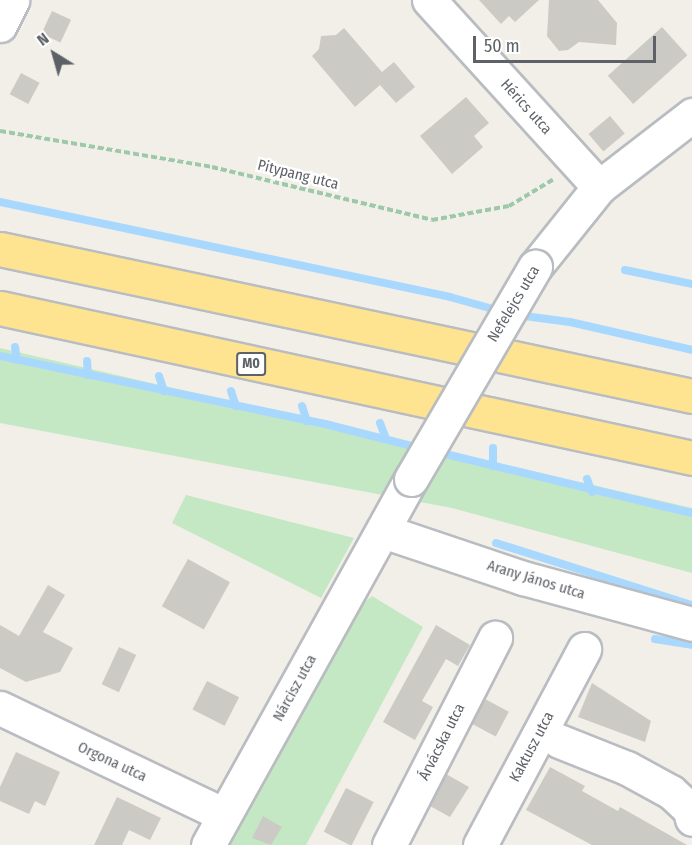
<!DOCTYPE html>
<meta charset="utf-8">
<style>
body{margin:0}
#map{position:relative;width:692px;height:845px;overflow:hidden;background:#f1efe7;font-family:"Fira Sans Condensed",sans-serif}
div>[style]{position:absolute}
.green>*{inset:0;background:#c4e8c4}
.stream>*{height:8px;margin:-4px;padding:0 4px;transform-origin:4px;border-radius:4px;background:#a9d8ff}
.building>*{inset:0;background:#cccac4;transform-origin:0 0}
.path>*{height:4px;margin-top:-2px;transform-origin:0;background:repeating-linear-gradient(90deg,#9dc9aa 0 6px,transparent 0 9px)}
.roads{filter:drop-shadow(2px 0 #b9bcc1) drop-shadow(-2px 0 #b9bcc1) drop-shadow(0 2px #b9bcc1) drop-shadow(0 -2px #b9bcc1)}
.minor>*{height:33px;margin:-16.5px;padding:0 16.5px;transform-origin:16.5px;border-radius:16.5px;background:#fff}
.highway>*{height:33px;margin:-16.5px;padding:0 16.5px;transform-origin:16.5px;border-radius:16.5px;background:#fee490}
.bridges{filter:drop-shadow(2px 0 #b9bcc1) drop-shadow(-2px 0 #b9bcc1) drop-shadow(0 2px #b9bcc1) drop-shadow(0 -2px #b9bcc1)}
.minor-bridge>*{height:33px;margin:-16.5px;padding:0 16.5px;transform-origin:16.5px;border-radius:16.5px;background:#fff}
span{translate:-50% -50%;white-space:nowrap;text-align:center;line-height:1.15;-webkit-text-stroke:5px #fff;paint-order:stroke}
.shield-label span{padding:2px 4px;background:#fff;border:2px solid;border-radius:4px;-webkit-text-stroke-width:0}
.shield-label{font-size:14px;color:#5e6268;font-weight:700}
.street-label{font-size:15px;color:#5e6268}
.north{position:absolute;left:24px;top:24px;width:60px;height:60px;-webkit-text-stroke:4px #fff;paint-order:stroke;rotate:323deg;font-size:16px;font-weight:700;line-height:24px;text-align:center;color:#5e6268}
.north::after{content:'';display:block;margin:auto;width:21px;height:27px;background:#5e6268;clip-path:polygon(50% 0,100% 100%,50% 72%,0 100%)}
.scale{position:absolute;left:473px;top:36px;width:183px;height:27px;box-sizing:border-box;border:3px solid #5e6268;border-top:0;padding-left:8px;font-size:18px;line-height:21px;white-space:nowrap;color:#5e6268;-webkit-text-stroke:4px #fff;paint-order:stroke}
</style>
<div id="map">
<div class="green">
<i style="clip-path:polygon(0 348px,692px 508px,692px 573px,452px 508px,0 423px)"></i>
<i style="clip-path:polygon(186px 495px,354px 538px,321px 598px,172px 523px)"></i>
<i style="clip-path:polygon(372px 596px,423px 627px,306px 845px,228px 845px,358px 607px)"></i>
</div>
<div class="stream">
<i style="left:0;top:202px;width:460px;rotate:11.9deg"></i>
<i style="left:450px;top:297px;width:52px;rotate:15.6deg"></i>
<i style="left:625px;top:270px;width:68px;rotate:11.8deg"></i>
<i style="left:517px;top:315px;width:53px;rotate:7.5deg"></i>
<i style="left:570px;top:322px;width:125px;rotate:12.9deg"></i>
<i style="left:15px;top:347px;width:13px;rotate:81deg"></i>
<i style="left:0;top:356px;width:336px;rotate:11.8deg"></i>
<i style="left:329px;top:425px;width:93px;rotate:14.3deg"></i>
<i style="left:87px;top:361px;width:14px;rotate:86deg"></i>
<i style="left:159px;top:376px;width:16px;rotate:72deg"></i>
<i style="left:231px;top:391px;width:16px;rotate:72deg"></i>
<i style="left:302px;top:406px;width:16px;rotate:72deg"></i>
<i style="left:380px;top:423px;width:17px;rotate:69deg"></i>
<i style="left:437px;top:452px;width:262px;rotate:13.5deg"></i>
<i style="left:493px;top:466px;width:18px;rotate:-90deg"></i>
<i style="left:587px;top:479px;width:14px;rotate:69deg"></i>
<i style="left:496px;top:543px;width:206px;rotate:17.6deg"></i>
<i style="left:655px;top:639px;width:37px;rotate:9deg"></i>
</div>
<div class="building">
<i style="clip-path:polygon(479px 0,539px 0,515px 22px,509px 16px,501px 24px)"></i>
<i style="clip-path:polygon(549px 0,598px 0,617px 23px,616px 45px,579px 42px,568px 50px,559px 51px,547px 36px)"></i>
<i style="left:52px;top:11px;width:21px;height:25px;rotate:25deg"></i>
<i style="left:662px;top:27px;width:38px;height:73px;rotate:48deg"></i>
<i style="clip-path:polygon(344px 28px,382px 72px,394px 62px,415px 87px,396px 103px,380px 85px,355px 107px,312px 56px,319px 49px,321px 36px,336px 35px)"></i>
<i style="left:21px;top:73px;width:21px;height:24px;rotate:28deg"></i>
<i style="clip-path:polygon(466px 97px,489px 123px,474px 136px,483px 147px,452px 174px,420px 136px)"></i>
<i style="left:610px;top:116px;width:23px;height:28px;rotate:50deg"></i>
<i style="left:188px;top:559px;width:48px;height:54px;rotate:29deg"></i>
<i style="clip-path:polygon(48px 585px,65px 595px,43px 632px,73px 648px,60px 672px,26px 682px,0 668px,0 625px,19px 636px)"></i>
<i style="clip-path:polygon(436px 625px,470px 645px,458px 666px,446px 659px,422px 701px,433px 707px,415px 740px,383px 722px)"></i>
<i style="left:119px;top:647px;width:19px;height:41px;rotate:25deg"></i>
<i style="left:207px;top:681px;width:36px;height:32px;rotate:27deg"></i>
<i style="clip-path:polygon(592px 683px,651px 721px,645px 742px,578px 717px)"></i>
<i style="left:485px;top:699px;width:27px;height:28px;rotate:28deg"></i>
<i style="clip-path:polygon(16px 752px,60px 772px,45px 806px,35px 801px,29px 814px,0 801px,0 787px)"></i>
<i style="clip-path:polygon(550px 767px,585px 786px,582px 791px,618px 811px,620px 807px,687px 845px,592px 845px,526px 810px)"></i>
<i style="clip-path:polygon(446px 774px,469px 787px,450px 817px,430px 806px)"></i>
<i style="left:346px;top:788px;width:31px;height:49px;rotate:27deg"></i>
<i style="clip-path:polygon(117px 797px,161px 818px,150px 840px,129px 830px,122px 845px,94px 845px)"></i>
<i style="clip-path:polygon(263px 816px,282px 827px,271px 845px,252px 838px)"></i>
</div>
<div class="path">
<i style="left:0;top:131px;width:215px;rotate:9.6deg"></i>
<i style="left:212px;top:167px;width:226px;rotate:13.5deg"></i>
<i style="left:432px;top:220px;width:78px;rotate:-10.3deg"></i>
<i style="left:509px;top:206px;width:52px;rotate:-31deg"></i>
</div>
<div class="roads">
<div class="minor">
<i style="left:429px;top:0;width:253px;rotate:47.7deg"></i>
<i style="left:0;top:25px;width:28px;rotate:-64deg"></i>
<i style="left:535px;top:267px;width:102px;rotate:-51.3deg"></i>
<i style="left:599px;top:187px;width:118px;rotate:-37.7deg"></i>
<i style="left:383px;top:531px;width:148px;rotate:18.6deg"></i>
<i style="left:523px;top:578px;width:175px;rotate:15.2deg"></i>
<i style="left:0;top:708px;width:248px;rotate:25.5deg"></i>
<i style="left:559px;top:741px;width:73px;rotate:21.7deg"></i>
<i style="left:627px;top:768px;width:50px;rotate:28.6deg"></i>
<i style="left:671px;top:792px;width:26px;rotate:43deg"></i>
<i style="left:690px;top:810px;width:9px;rotate:77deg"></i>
<i style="left:208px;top:845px;width:419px;rotate:-61deg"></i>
<i style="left:389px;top:845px;width:233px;rotate:-62.9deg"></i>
<i style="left:480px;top:845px;width:222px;rotate:-62deg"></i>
</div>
<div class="highway">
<i style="left:0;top:249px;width:707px;rotate:11.99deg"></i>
<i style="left:0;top:308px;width:708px;rotate:12.23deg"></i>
</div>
</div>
<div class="bridges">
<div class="minor-bridge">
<i style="left:411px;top:479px;width:246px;rotate:-59.7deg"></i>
</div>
</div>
<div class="shield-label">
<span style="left:251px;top:364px">M0</span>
</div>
<div class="street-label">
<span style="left:526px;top:107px;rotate:48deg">Hérics utca</span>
<span style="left:298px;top:175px;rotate:14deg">Pitypang utca</span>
<span style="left:514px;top:304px;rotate:-59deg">Nefelejcs utca</span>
<span style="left:536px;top:580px;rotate:17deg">Arany János utca</span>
<span style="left:295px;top:688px;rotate:-61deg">Nárcisz utca</span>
<span style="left:442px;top:742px;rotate:-63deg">Árvácska utca</span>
<span style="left:532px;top:747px;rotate:-62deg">Kaktusz utca</span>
<span style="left:112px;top:762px;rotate:25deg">Orgona utca</span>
</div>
<div class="north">N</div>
<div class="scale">50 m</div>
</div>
